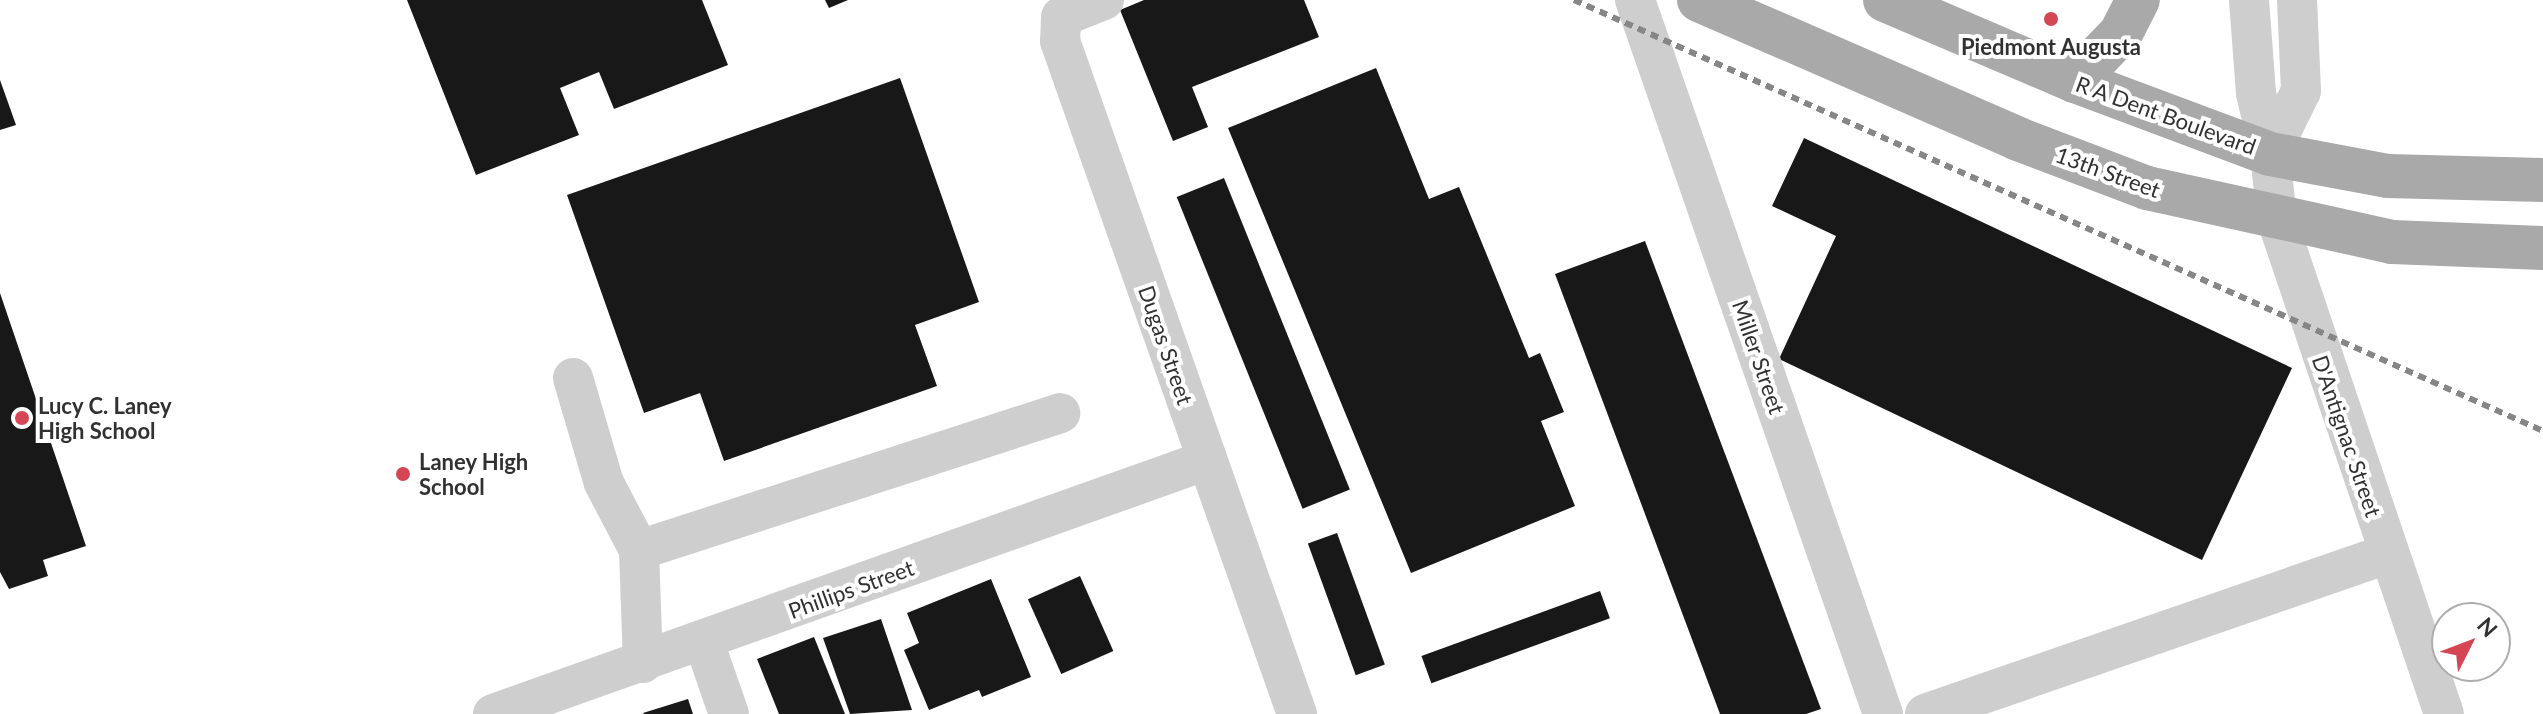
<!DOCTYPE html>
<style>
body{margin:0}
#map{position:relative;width:2543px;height:714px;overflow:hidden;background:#fff;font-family:Lato,sans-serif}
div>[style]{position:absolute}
.building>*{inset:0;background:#181818;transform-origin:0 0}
.minor>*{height:40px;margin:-20px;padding:0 20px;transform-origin:20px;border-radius:20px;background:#cecece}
.major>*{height:44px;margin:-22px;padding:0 22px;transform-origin:22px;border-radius:22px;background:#a9a9a9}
.rail>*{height:6px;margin-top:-3px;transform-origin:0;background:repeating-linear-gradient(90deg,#868686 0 8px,transparent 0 14px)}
.dots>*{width:22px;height:22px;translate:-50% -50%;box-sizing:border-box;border:4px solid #fff;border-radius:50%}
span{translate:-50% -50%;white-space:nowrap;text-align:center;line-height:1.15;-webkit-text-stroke:8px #fff;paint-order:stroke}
.poi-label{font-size:22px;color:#313131;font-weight:700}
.left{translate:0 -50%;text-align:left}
.street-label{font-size:22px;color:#313131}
.north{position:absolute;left:2431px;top:602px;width:80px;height:80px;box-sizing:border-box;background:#fff;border:2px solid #adadad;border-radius:50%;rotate:48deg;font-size:22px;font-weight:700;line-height:32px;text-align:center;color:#313131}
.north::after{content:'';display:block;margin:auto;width:28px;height:36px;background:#d54655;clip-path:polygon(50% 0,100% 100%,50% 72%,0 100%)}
</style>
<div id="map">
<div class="building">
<i style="clip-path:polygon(407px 0,702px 0,728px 65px,614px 109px,599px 72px,560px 88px,579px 135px,476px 175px)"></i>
<i style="clip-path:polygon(825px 0,848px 0,829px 8px)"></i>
<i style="clip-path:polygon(1144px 0,1304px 0,1319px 37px,1192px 87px,1208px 127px,1173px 141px,1120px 10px)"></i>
<i style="clip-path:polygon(1376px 68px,1429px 199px,1459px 187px,1529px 358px,1540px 353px,1564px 412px,1541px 421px,1575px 506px,1411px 573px,1228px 128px)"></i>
<i style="clip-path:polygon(900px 78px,979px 302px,915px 325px,937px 386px,724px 461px,700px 393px,644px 413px,567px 195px)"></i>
<i style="clip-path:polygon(0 80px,16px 125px,0 130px)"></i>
<i style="clip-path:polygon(1804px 138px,2292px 368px,2202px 560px,1779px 359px,1836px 236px,1772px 206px)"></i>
<i style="left:1224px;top:178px;width:336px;height:51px;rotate:68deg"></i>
<i style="clip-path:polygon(1645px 241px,1821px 709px,1806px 714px,1720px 714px,1555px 274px)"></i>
<i style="clip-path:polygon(0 293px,86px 546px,43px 560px,48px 576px,9px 589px,0 572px)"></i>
<i style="left:1337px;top:533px;width:140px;height:31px;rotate:70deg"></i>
<i style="left:1080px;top:576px;width:82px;height:57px;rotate:66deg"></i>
<i style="clip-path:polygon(991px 579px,1031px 677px,982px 697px,979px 690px,929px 710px,904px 650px,919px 643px,907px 613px)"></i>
<i style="left:1600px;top:591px;width:29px;height:190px;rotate:70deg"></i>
<i style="clip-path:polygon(881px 619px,912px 710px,850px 714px,823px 638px)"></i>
<i style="clip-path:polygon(814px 637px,845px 714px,779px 714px,757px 659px)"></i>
<i style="clip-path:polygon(688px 699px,693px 714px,644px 714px,643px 713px)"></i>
</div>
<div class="minor">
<i style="left:1104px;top:0;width:46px;rotate:158.4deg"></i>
<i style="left:1061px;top:17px;width:24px;rotate:92deg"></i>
<i style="left:1060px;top:41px;width:714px;rotate:70.6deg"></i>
<i style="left:1635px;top:0;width:756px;rotate:70.85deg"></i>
<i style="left:2249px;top:0;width:93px;rotate:85.7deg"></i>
<i style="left:2256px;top:93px;width:63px;rotate:77.1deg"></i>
<i style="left:2270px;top:154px;width:66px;rotate:83.9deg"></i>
<i style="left:2277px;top:220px;width:521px;rotate:71.32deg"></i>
<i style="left:2270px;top:154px;width:70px;rotate:-63.8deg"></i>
<i style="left:2301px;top:91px;width:91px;rotate:-92.5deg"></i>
<i style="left:573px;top:378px;width:109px;rotate:73.6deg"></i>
<i style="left:604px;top:483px;width:76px;rotate:62.4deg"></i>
<i style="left:639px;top:550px;width:113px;rotate:88deg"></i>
<i style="left:639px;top:550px;width:443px;rotate:-18deg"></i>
<i style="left:704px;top:642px;width:76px;rotate:70.9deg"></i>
<i style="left:493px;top:714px;width:758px;rotate:-19.58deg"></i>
<i style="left:1925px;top:714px;width:490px;rotate:-19.1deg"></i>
</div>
<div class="major">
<i style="left:1699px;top:0;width:348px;rotate:23.5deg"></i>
<i style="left:2018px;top:139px;width:138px;rotate:20.8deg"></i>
<i style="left:2147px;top:188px;width:251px;rotate:12.4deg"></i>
<i style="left:2392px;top:242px;width:151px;rotate:2.3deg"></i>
<i style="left:1885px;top:0;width:207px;rotate:23.1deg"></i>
<i style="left:2075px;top:81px;width:208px;rotate:20.5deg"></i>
<i style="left:2270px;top:154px;width:119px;rotate:10.6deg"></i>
<i style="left:2387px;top:176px;width:156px;rotate:1.5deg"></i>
<i style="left:2075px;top:81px;width:66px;rotate:-46.2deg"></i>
<i style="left:2121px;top:33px;width:37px;rotate:-63deg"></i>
</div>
<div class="rail">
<i style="left:1574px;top:0;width:1061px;rotate:23.98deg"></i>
</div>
<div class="dots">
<i style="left:2051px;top:19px;background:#d54655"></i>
<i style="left:22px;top:418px;background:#d54655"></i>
<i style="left:403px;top:474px;background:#d54655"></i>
</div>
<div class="poi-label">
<span style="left:2051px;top:47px">Piedmont Augusta</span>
<span class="left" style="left:38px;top:418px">Lucy C. Laney<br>High School</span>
<span class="left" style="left:419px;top:474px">Laney High<br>School</span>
</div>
<div class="street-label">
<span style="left:2166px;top:115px;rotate:20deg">R A Dent Boulevard</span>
<span style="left:2108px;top:172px;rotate:20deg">13th Street</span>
<span style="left:1166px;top:345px;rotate:71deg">Dugas Street</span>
<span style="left:1759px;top:357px;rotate:71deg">Miller Street</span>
<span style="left:2347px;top:436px;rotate:71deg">D'Antignac Street</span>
<span style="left:851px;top:589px;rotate:-20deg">Phillips Street</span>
</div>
<div class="north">N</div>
</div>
